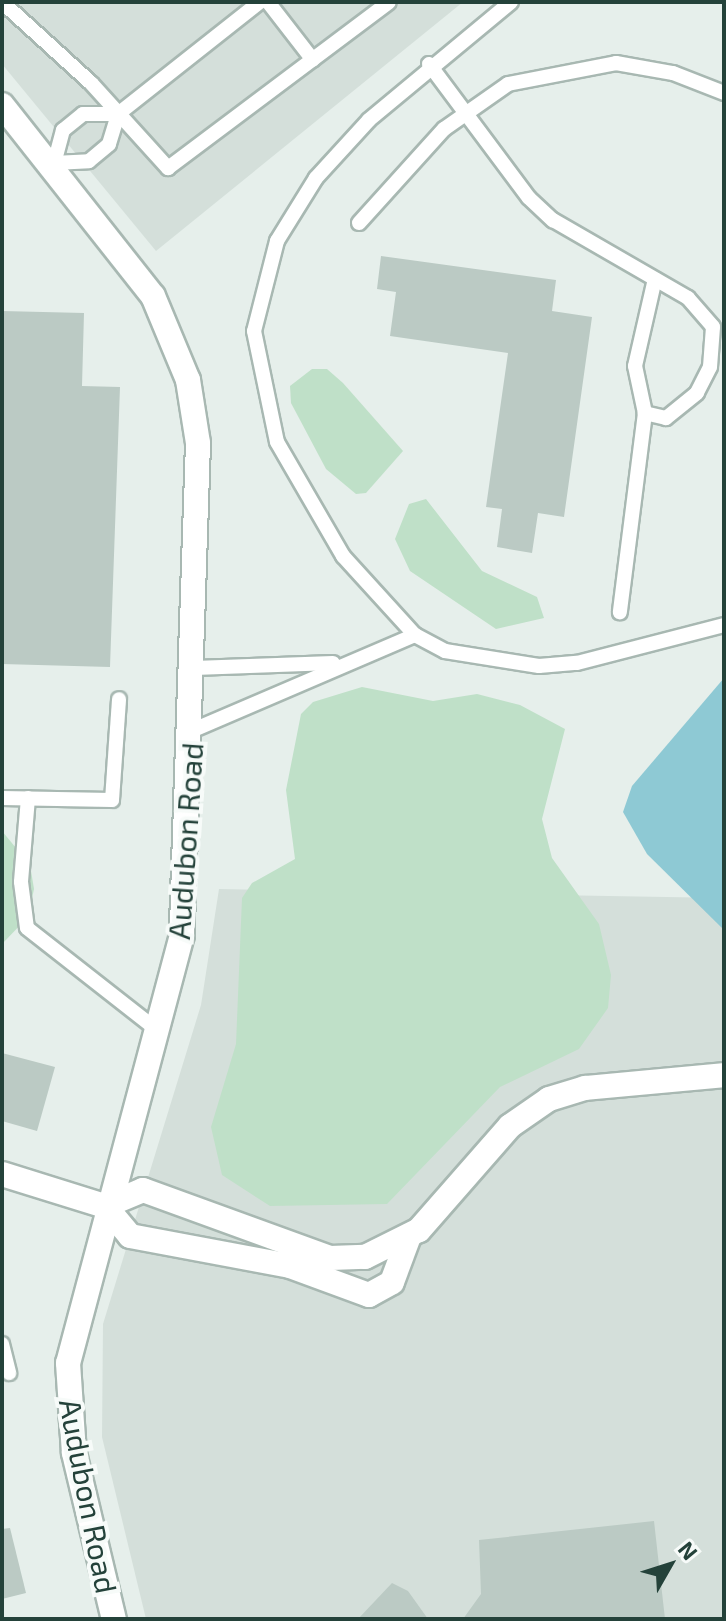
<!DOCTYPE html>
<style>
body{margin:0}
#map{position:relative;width:726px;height:1621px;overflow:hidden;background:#e6efeb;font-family:"Exo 2",sans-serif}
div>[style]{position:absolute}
.built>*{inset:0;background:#d4dfda}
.green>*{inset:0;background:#bfe0c8}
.water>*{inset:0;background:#8ec9d4}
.building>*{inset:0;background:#bbcac4}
.roads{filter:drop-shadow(2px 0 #a8b8b2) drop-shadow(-2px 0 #a8b8b2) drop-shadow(0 2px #a8b8b2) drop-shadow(0 -2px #a8b8b2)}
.lane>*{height:14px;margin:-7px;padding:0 7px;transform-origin:7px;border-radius:7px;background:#fff}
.street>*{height:24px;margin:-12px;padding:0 12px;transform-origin:12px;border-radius:12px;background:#fff}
span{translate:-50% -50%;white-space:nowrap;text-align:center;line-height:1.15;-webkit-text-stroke:8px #f7fbf9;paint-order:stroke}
.street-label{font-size:30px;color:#24423a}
.frame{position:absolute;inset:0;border:4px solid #24423a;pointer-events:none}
.north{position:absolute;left:630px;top:1525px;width:80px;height:80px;-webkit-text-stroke:6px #f7fbf9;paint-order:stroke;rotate:51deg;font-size:22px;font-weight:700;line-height:32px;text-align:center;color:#24423a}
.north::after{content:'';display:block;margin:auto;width:28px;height:36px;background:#24423a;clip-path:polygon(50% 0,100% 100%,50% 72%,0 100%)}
</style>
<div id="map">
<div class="built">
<i style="clip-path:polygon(2px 2px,463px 2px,156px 251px,2px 64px)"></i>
<i style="clip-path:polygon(219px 889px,724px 898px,724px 1619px,146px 1619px,102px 1437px,103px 1324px,201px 1005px)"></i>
</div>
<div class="green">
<i style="clip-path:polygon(312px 369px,327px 369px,343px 383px,403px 451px,366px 493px,356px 494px,326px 469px,291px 403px,290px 386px)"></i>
<i style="clip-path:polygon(426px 499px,482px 571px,537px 597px,544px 618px,496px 629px,410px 571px,395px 539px,409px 504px)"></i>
<i style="clip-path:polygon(362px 687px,433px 701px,477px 694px,520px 705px,565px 729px,542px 819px,552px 858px,599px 924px,611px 975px,608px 1008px,579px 1049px,500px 1087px,387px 1204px,270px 1206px,222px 1175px,211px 1127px,236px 1044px,242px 898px,252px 883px,295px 859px,286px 790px,301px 714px,313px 702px)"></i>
<i style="clip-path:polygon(2px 831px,30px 865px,34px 889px,28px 917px,2px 944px)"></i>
</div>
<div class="water">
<i style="clip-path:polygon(724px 678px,724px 930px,647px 854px,623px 812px,632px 786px)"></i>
</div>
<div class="building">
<i style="clip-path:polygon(381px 256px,556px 280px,552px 311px,592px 317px,564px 517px,538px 513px,532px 553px,497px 547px,502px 509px,486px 507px,508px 353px,390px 336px,396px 292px,377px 289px)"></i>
<i style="clip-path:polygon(2px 311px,84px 313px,82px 386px,120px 387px,110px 667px,2px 664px)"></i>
<i style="clip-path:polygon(2px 1053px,55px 1067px,37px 1131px,2px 1121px)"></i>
<i style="clip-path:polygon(654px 1521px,665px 1619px,463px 1619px,481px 1594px,479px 1540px)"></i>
<i style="clip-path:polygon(10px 1528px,26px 1593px,2px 1599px,2px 1529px)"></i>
<i style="clip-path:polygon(392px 1583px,408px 1591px,428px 1619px,358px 1619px)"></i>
</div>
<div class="roads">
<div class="lane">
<i style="left:2px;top:2px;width:120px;rotate:42.3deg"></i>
<i style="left:91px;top:83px;width:115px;rotate:47.8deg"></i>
<i style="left:168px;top:168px;width:276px;rotate:-36.9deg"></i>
<i style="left:268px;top:2px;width:73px;rotate:52.2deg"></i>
<i style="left:511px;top:2px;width:185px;rotate:140.3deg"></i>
<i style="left:369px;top:120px;width:79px;rotate:132.4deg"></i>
<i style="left:316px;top:178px;width:74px;rotate:121.8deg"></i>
<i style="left:277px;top:241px;width:93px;rotate:104.3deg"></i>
<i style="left:254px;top:331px;width:113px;rotate:78.3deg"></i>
<i style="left:277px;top:442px;width:132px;rotate:59.9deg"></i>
<i style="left:343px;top:556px;width:107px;rotate:47.7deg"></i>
<i style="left:415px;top:635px;width:34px;rotate:28deg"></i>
<i style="left:445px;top:651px;width:95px;rotate:9.1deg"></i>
<i style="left:539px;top:666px;width:38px;rotate:-5deg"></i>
<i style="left:577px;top:663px;width:152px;rotate:-14.5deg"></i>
<i style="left:429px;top:64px;width:167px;rotate:53.3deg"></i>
<i style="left:529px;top:198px;width:33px;rotate:43deg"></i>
<i style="left:553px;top:220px;width:156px;rotate:30deg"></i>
<i style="left:688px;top:298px;width:38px;rotate:49deg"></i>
<i style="left:713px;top:327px;width:40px;rotate:94.3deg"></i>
<i style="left:710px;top:367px;width:29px;rotate:117deg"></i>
<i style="left:697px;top:393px;width:40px;rotate:141deg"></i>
<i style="left:666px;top:418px;width:22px;rotate:-167deg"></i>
<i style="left:645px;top:413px;width:201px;rotate:97.2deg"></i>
<i style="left:118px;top:114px;width:35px;rotate:180deg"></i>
<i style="left:83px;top:114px;width:26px;rotate:141deg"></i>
<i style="left:63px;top:130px;width:34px;rotate:105deg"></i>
<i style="left:54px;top:163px;width:35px;rotate:-3deg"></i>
<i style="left:89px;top:161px;width:26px;rotate:-40deg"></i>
<i style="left:109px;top:144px;width:31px;rotate:-73deg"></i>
<i style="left:118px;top:114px;width:181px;rotate:-38.3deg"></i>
<i style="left:359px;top:223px;width:127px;rotate:-47.9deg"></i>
<i style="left:444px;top:129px;width:78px;rotate:-35.1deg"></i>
<i style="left:508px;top:84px;width:110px;rotate:-11deg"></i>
<i style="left:616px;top:63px;width:58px;rotate:10deg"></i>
<i style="left:673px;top:73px;width:55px;rotate:21.4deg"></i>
<i style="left:645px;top:413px;width:48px;rotate:-102deg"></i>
<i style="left:635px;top:366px;width:89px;rotate:-77.1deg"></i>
<i style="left:194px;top:668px;width:139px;rotate:-2.1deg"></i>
<i style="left:191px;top:731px;width:244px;rotate:-23.2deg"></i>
<i style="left:2px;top:798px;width:110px;rotate:1deg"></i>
<i style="left:112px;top:800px;width:101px;rotate:-86deg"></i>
<i style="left:28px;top:798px;width:84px;rotate:94.8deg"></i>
<i style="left:21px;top:882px;width:46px;rotate:82.6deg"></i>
<i style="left:27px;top:928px;width:165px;rotate:38.1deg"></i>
<i style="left:2px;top:1344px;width:30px;rotate:76deg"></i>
</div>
<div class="street">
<i style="left:2px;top:105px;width:243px;rotate:51.7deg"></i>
<i style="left:153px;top:296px;width:91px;rotate:67.4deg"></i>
<i style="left:188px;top:380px;width:64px;rotate:81deg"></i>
<i style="left:198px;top:443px;width:492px;rotate:91.9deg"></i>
<i style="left:182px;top:935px;width:443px;rotate:104.9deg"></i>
<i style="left:68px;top:1363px;width:90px;rotate:86.2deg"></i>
<i style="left:74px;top:1453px;width:171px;rotate:76.5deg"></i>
<i style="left:2px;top:1174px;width:108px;rotate:17.3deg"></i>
<i style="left:105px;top:1206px;width:41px;rotate:-22.8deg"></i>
<i style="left:143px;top:1190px;width:199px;rotate:20deg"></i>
<i style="left:330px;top:1258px;width:35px;rotate:-2deg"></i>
<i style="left:365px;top:1257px;width:60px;rotate:-26.6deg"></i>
<i style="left:419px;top:1230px;width:138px;rotate:-48.8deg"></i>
<i style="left:510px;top:1126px;width:47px;rotate:-34.7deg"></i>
<i style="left:549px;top:1099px;width:38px;rotate:-17deg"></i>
<i style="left:585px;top:1088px;width:140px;rotate:-5.3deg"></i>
<i style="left:105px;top:1206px;width:39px;rotate:50deg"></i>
<i style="left:130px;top:1236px;width:163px;rotate:10.6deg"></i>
<i style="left:290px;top:1266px;width:84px;rotate:20.2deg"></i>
<i style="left:369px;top:1295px;width:26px;rotate:-29deg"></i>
<i style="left:392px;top:1282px;width:46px;rotate:-69.6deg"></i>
</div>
</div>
<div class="street-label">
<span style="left:185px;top:841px;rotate:-86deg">Audubon Road</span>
<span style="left:89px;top:1496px;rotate:79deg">Audubon Road</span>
</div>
<div class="frame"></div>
<div class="north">N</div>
</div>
